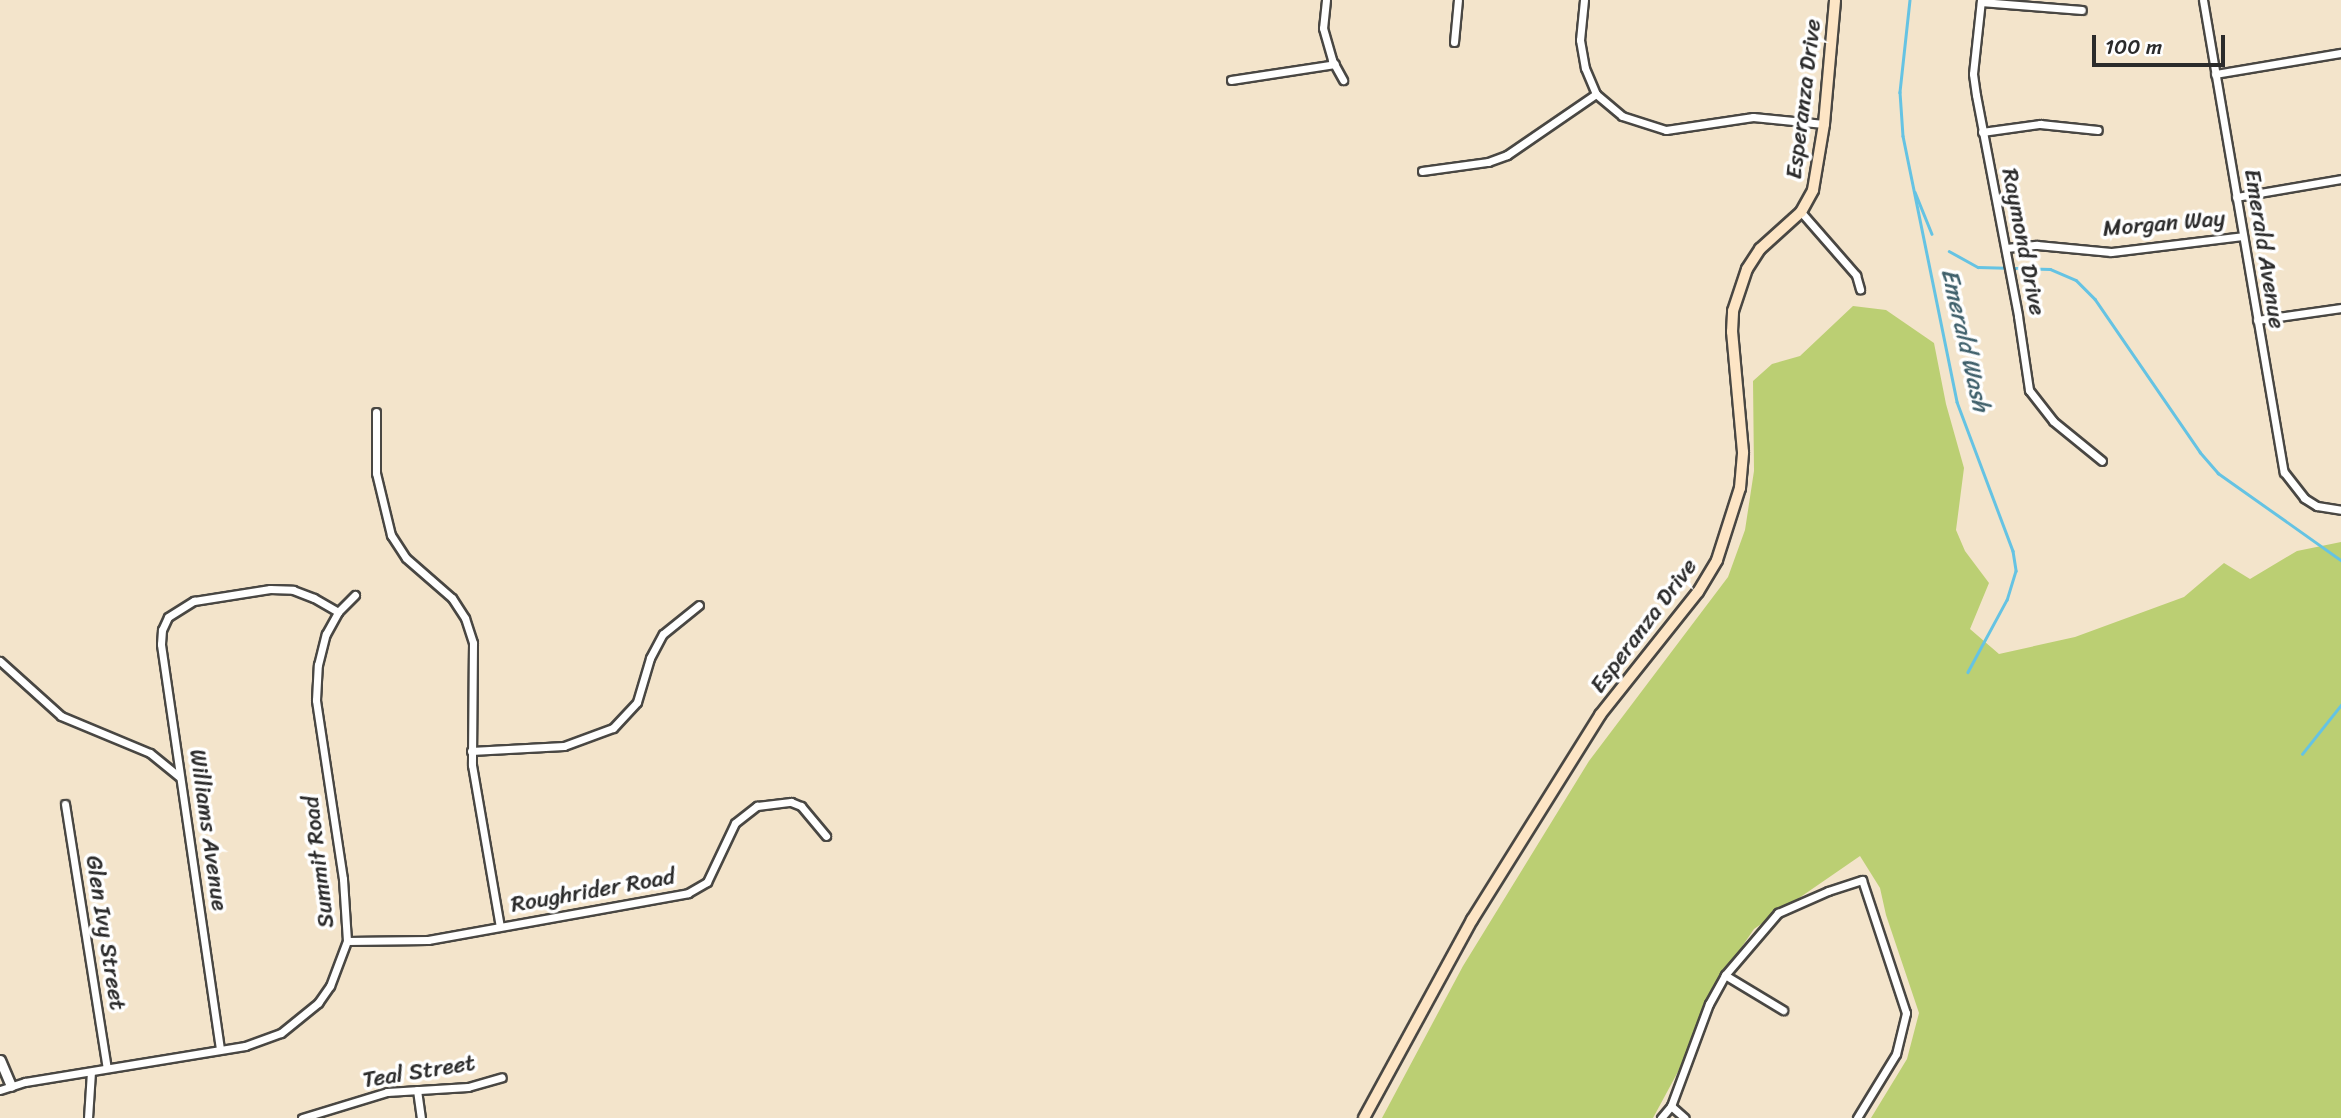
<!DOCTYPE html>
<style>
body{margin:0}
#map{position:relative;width:2341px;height:1118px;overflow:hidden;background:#f3e4cb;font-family:Sriracha,sans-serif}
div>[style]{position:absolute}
.green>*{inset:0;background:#bbcf73}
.stream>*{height:2.5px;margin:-1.25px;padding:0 1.25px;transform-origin:1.25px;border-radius:1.25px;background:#65c3e3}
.roads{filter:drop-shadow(2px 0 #494743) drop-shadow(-2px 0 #494743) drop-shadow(0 2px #494743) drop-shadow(0 -2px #494743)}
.minor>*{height:7px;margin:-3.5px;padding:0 3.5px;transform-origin:3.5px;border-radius:3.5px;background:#fff}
.tertiary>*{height:9px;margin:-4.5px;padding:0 4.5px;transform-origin:4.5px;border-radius:4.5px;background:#fff}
.secondary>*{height:10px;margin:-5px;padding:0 5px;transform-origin:5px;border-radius:5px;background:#fde5c5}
span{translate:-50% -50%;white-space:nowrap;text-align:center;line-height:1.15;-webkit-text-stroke:7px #fff;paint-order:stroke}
.street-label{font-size:23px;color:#2b2b2b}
.water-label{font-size:24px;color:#3f606b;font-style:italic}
.scale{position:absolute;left:2092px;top:35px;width:133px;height:32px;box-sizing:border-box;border:4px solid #2b2b2b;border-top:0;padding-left:9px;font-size:21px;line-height:24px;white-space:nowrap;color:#2b2b2b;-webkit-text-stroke:5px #fff;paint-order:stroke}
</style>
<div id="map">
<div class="green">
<i style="clip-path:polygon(1853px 306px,1886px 310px,1934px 343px,1946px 404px,1964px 468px,1956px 530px,1965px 551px,1989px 583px,1970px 629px,1999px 654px,2075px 637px,2184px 597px,2224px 563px,2250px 579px,2297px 551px,2341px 542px,2341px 1118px,1871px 1118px,1907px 1059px,1919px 1013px,1886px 915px,1880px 888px,1860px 856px,1754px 929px,1718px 982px,1687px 1055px,1653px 1118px,1382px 1118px,1463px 966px,1589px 761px,1728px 577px,1745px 530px,1754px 471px,1753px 381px,1772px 364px,1800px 356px)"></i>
</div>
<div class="stream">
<i style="left:1910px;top:0;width:93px;rotate:96.2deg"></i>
<i style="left:1900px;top:92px;width:44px;rotate:86.1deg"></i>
<i style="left:1903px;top:136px;width:271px;rotate:78.5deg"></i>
<i style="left:1957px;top:402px;width:159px;rotate:69.4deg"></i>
<i style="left:2013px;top:551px;width:20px;rotate:81deg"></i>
<i style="left:2016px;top:571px;width:30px;rotate:107deg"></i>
<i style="left:2007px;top:600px;width:82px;rotate:118.4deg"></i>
<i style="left:1915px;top:192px;width:45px;rotate:68deg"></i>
<i style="left:1949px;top:251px;width:33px;rotate:29deg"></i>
<i style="left:1978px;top:267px;width:72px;rotate:1.6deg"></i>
<i style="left:2050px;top:269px;width:28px;rotate:23deg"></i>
<i style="left:2076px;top:280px;width:27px;rotate:45deg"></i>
<i style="left:2095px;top:299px;width:186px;rotate:55.5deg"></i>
<i style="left:2200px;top:452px;width:28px;rotate:49deg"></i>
<i style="left:2218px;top:473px;width:151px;rotate:35.3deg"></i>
<i style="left:2302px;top:754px;width:63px;rotate:-51.5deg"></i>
</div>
<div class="roads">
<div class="minor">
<i style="left:1326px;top:0;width:28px;rotate:96deg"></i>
<i style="left:1323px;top:28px;width:33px;rotate:74deg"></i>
<i style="left:1332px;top:60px;width:23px;rotate:61deg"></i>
<i style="left:1584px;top:0;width:40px;rotate:95.7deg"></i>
<i style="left:1580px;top:40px;width:28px;rotate:80deg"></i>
<i style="left:1585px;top:68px;width:28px;rotate:67deg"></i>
<i style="left:1596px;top:94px;width:34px;rotate:40deg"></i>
<i style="left:1622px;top:116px;width:46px;rotate:17.7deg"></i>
<i style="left:1666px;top:130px;width:88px;rotate:-8.5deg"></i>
<i style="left:1753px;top:117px;width:71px;rotate:5.6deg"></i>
<i style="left:1981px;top:0;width:74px;rotate:96.2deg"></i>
<i style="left:1973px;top:74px;width:21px;rotate:82deg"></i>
<i style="left:1976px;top:95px;width:225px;rotate:79.2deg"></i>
<i style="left:2018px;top:316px;width:75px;rotate:81.5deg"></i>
<i style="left:2029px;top:390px;width:39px;rotate:52deg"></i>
<i style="left:2053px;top:421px;width:63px;rotate:39.2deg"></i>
<i style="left:2203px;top:0;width:479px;rotate:80.3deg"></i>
<i style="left:2284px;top:472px;width:33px;rotate:52deg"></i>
<i style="left:2304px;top:498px;width:15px;rotate:32deg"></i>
<i style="left:2317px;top:506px;width:24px;rotate:9deg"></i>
<i style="left:1981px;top:2px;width:101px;rotate:4.5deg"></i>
<i style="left:1454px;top:42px;width:42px;rotate:-84.6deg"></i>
<i style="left:2215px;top:74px;width:128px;rotate:-9.5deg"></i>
<i style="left:1231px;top:80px;width:105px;rotate:-8.7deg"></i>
<i style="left:1982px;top:132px;width:59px;rotate:-7.9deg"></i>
<i style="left:2040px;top:124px;width:58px;rotate:5.9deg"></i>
<i style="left:1422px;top:171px;width:67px;rotate:-7.8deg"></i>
<i style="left:1488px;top:162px;width:20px;rotate:-20deg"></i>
<i style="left:1507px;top:155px;width:108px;rotate:-34.4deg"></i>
<i style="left:2236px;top:197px;width:107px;rotate:-9.7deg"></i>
<i style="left:1801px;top:212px;width:84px;rotate:48.9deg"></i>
<i style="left:1856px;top:275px;width:15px;rotate:74deg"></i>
<i style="left:2006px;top:248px;width:31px;rotate:-6deg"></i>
<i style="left:2037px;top:245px;width:74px;rotate:5.4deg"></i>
<i style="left:2111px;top:252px;width:133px;rotate:-6.9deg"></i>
<i style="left:2257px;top:320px;width:85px;rotate:-8.1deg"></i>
<i style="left:376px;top:412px;width:61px;rotate:90deg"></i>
<i style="left:376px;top:473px;width:64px;rotate:76.4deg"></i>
<i style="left:391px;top:535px;width:27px;rotate:57deg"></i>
<i style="left:406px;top:558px;width:61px;rotate:41deg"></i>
<i style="left:452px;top:598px;width:24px;rotate:57deg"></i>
<i style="left:465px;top:618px;width:26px;rotate:72deg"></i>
<i style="left:473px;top:643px;width:122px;rotate:90.5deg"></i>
<i style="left:472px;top:765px;width:164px;rotate:80.2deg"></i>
<i style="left:0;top:661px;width:82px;rotate:42deg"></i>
<i style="left:61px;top:716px;width:96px;rotate:22.6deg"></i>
<i style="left:150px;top:753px;width:38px;rotate:39deg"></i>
<i style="left:471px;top:751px;width:93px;rotate:-3.1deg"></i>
<i style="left:564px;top:746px;width:52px;rotate:-20.2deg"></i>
<i style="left:613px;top:728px;width:35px;rotate:-47deg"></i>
<i style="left:637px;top:702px;width:46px;rotate:-73.5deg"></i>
<i style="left:650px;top:658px;width:27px;rotate:-62deg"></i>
<i style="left:663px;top:634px;width:46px;rotate:-38.9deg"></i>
<i style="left:65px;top:804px;width:267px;rotate:81deg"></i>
<i style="left:347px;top:941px;width:81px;rotate:-0.7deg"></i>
<i style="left:428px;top:940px;width:264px;rotate:-10.2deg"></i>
<i style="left:688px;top:893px;width:22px;rotate:-30deg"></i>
<i style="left:707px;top:882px;width:65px;rotate:-64.6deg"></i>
<i style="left:735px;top:823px;width:28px;rotate:-38deg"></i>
<i style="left:757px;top:806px;width:34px;rotate:-7deg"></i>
<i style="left:791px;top:802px;width:11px;rotate:22deg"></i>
<i style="left:801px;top:806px;width:39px;rotate:50deg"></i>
<i style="left:1725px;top:975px;width:68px;rotate:31.1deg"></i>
<i style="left:220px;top:1049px;width:409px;rotate:-98.3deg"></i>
<i style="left:161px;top:644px;width:14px;rotate:-86deg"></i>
<i style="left:162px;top:630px;width:14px;rotate:-65deg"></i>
<i style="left:168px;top:617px;width:31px;rotate:-32deg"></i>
<i style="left:194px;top:601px;width:77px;rotate:-9deg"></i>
<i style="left:270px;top:589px;width:23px;rotate:2deg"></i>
<i style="left:293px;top:590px;width:22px;rotate:21deg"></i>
<i style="left:314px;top:598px;width:28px;rotate:30deg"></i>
<i style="left:0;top:1090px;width:26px;rotate:-18deg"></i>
<i style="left:25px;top:1082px;width:223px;rotate:-9.3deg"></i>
<i style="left:245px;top:1046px;width:38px;rotate:-20deg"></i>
<i style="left:281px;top:1033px;width:48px;rotate:-39deg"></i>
<i style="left:318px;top:1003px;width:21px;rotate:-55deg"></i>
<i style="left:330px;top:986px;width:48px;rotate:-69.3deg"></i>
<i style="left:347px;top:941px;width:62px;rotate:-93.7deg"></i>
<i style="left:343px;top:879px;width:181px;rotate:-98.6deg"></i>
<i style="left:316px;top:700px;width:35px;rotate:-87deg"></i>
<i style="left:318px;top:665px;width:32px;rotate:-76deg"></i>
<i style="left:326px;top:634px;width:25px;rotate:-61deg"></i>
<i style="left:338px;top:612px;width:24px;rotate:-45deg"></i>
<i style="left:417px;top:1090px;width:28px;rotate:82deg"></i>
<i style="left:1671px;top:1106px;width:18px;rotate:41deg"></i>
<i style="left:88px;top:1118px;width:46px;rotate:-86.3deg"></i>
<i style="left:302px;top:1118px;width:89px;rotate:-17deg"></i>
<i style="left:387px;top:1092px;width:81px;rotate:-3.5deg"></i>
<i style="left:468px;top:1087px;width:35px;rotate:-16deg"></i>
<i style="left:1661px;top:1118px;width:16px;rotate:-50deg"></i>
<i style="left:1671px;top:1106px;width:109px;rotate:-69.6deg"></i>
<i style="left:1709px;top:1004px;width:33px;rotate:-61deg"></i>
<i style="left:1725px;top:975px;width:82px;rotate:-49.5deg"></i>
<i style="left:1778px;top:913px;width:55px;rotate:-23.7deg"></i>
<i style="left:1828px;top:891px;width:36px;rotate:-18deg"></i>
<i style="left:1862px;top:880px;width:140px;rotate:71.7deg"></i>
<i style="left:1906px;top:1013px;width:42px;rotate:103.7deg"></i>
<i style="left:1896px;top:1054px;width:75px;rotate:121.4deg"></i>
</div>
<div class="tertiary">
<i style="left:0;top:1060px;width:28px;rotate:67deg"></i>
</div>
<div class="secondary">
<i style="left:1364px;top:1118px;width:226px;rotate:-61.4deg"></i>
<i style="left:1472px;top:920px;width:242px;rotate:-58deg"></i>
<i style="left:1600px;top:715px;width:157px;rotate:-51.5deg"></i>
<i style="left:1698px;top:592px;width:37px;rotate:-59deg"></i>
<i style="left:1717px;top:560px;width:76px;rotate:-72.3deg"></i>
<i style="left:1740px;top:488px;width:36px;rotate:-85deg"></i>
<i style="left:1743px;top:452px;width:121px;rotate:-95.2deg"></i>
<i style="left:1732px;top:332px;width:21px;rotate:-87deg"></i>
<i style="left:1733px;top:311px;width:44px;rotate:-71.6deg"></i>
<i style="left:1747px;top:269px;width:24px;rotate:-57deg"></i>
<i style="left:1760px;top:249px;width:55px;rotate:-42.1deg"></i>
<i style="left:1801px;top:212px;width:25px;rotate:-61deg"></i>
<i style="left:1813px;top:190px;width:67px;rotate:-80.5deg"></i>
<i style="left:1824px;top:124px;width:124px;rotate:-84.9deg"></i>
</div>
</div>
<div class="street-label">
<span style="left:1804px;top:99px;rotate:-83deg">Esperanza Drive</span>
<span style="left:2164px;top:224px;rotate:-5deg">Morgan Way</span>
<span style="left:2023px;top:242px;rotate:79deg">Raymond Drive</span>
<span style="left:2264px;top:249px;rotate:81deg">Emerald Avenue</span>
<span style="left:1644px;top:626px;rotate:-53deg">Esperanza Drive</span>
<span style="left:208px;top:830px;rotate:82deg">Williams Avenue</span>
<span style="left:319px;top:862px;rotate:-97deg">Summit Road</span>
<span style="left:593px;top:891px;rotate:-10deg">Roughrider Road</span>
<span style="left:105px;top:933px;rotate:81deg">Glen Ivy Street</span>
<span style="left:419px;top:1072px;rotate:-9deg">Teal Street</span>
</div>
<div class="water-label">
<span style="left:1965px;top:340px;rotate:77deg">Emerald Wash</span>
</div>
<div class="scale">100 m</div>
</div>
